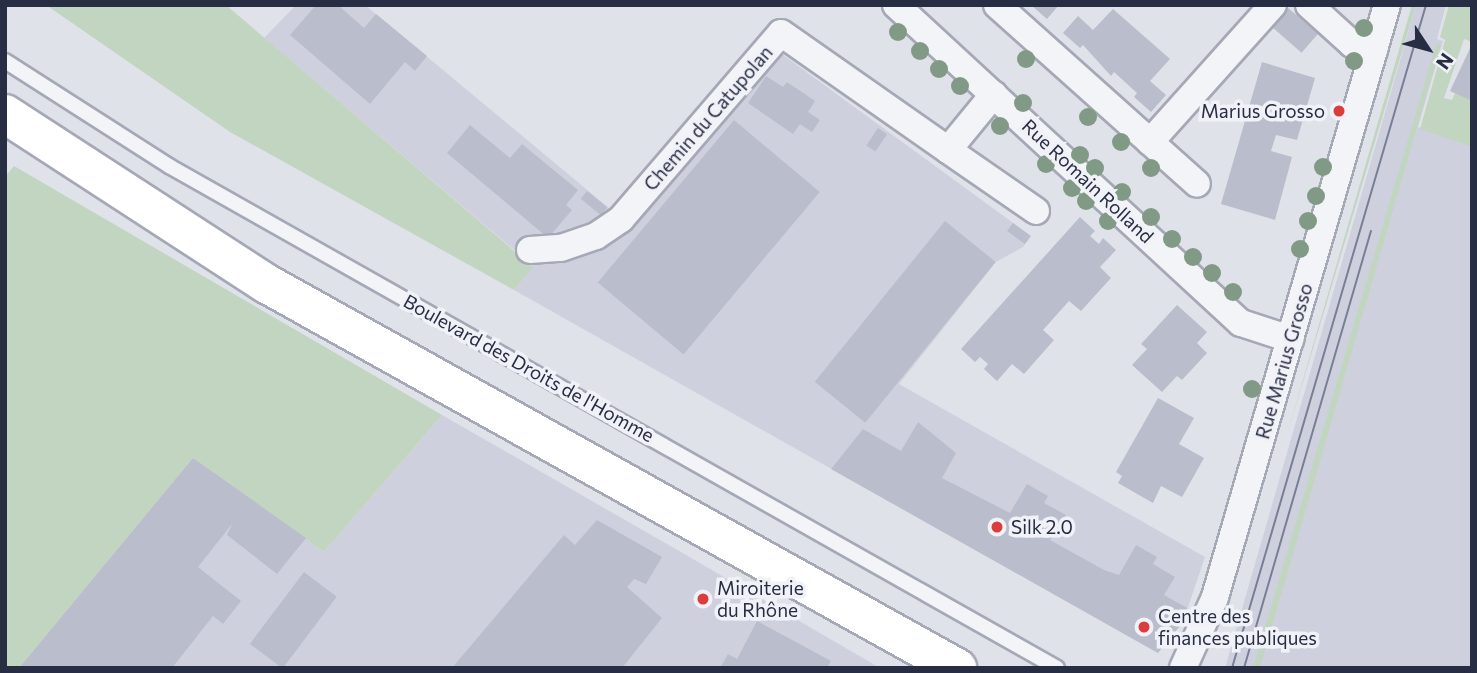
<!DOCTYPE html>
<meta charset="utf-8">
<style>
body{margin:0}
#map{position:relative;width:1477px;height:673px;overflow:hidden;background:#e0e2ea;font-family:Commissioner,sans-serif}
div>[style]{position:absolute}
.built>*{inset:0;background:#ced1dd}
.green>*{inset:0;background:#c2d5c0}
.building>*{inset:0;background:#babdcb;transform-origin:0 0}
.roads{filter:drop-shadow(2px 0 #a5a8b5) drop-shadow(-2px 0 #a5a8b5) drop-shadow(0 2px #a5a8b5) drop-shadow(0 -2px #a5a8b5)}
.lane>*{height:14px;margin:-7px;padding:0 7px;transform-origin:7px;border-radius:7px;background:#f3f4f8}
.street>*{height:26px;margin:-13px;padding:0 13px;transform-origin:13px;border-radius:13px;background:#f3f4f8}
.primary>*{height:38px;margin:-19px;padding:0 19px;transform-origin:19px;border-radius:19px;background:#fff}
.tram>*{height:2px;margin:-1px;padding:0 1px;transform-origin:1px;border-radius:1px;background:#787e95}
.trees>*{width:18px;height:18px;margin:-9px;border-radius:50%;background:#819a85}
.dots>*{width:19px;height:19px;translate:-50% -50%;box-sizing:border-box;border:4px solid #f0f2f7;border-radius:50%}
span{translate:-50% -50%;white-space:nowrap;text-align:center;line-height:1.15;-webkit-text-stroke:7px #f0f2f7;paint-order:stroke}
.poi-label{font-size:19px;color:#272d43}
.right{translate:-100% -50%;text-align:right}
.left{translate:0 -50%;text-align:left}
.street-label{font-size:19px;color:#272d43}
.frame{position:absolute;inset:0;border:7px solid #272d43;pointer-events:none}
.north{position:absolute;left:1393px;top:14px;width:70px;height:70px;-webkit-text-stroke:5px #f0f2f7;paint-order:stroke;rotate:126deg;font-size:19px;font-weight:700;line-height:28px;text-align:center;color:#272d43}
.north::after{content:'';display:block;margin:auto;width:24px;height:32px;background:#272d43;clip-path:polygon(50% 0,100% 100%,50% 72%,0 100%)}
</style>
<div id="map">
<div class="built">
<i style="clip-path:polygon(296px 5px,365px 5px,621px 218px,775px 49px,1031px 236px,1023px 247px,996px 262px,899px 384px,1205px 557px,1183px 622px,1158px 653px,514px 290px,533px 266px,264px 38px)"></i>
<i style="clip-path:polygon(1416px 5px,1446px 5px,1437px 39px,1443px 41px,1418px 127px,1472px 147px,1472px 668px,1225px 668px)"></i>
<i style="clip-path:polygon(442px 415px,681px 552px,880px 668px,19px 668px,193px 458px,324px 552px)"></i>
</div>
<div class="green">
<i style="clip-path:polygon(46px 5px,226px 5px,533px 267px,514px 290px,230px 132px)"></i>
<i style="clip-path:polygon(1412px 5px,1416px 5px,1284px 445px)"></i>
<i style="clip-path:polygon(1449px 5px,1472px 5px,1472px 42px,1464px 39px,1444px 98px,1452px 100px,1455px 93px,1472px 101px,1472px 147px,1420px 129px,1445px 40px,1440px 37px)"></i>
<i style="clip-path:polygon(1436px 44px,1441px 45px,1260px 668px,1253px 668px)"></i>
<i style="clip-path:polygon(14px 166px,442px 415px,324px 552px,193px 458px,19px 668px,9px 668px,5px 664px,5px 177px)"></i>
</div>
<div class="building">
<i style="clip-path:polygon(316px 5px,338px 5px,364px 28px,376px 14px,427px 56px,415px 71px,405px 62px,370px 104px,290px 35px)"></i>
<i style="clip-path:polygon(1031px 5px,1059px 5px,1047px 19px)"></i>
<i style="left:1287px;top:7px;width:41px;height:25px;rotate:41deg"></i>
<i style="clip-path:polygon(1113px 9px,1170px 59px,1150px 81px,1166px 95px,1151px 112px,1134px 97px,1137px 93px,1114px 72px,1111px 76px,1083px 45px,1080px 48px,1063px 33px,1078px 16px,1093px 30px)"></i>
<i style="clip-path:polygon(1472px 44px,1472px 101px,1450px 91px)"></i>
<i style="clip-path:polygon(1262px 62px,1315px 78px,1297px 140px,1276px 135px,1271px 151px,1292px 157px,1275px 220px,1221px 204px)"></i>
<i style="clip-path:polygon(766px 76px,783px 87px,787px 82px,815px 101px,808px 112px,820px 120px,812px 132px,800px 124px,793px 134px,748px 103px)"></i>
<i style="left:734px;top:120px;width:112px;height:212px;rotate:40deg"></i>
<i style="clip-path:polygon(470px 125px,510px 158px,522px 144px,578px 190px,566px 205px,572px 210px,548px 238px,447px 153px)"></i>
<i style="left:878px;top:128px;width:11px;height:21px;rotate:34deg"></i>
<i style="left:587px;top:191px;width:26px;height:10px;rotate:39deg"></i>
<i style="clip-path:polygon(1080px 217px,1095px 231px,1090px 236px,1099px 244px,1103px 238px,1116px 250px,1100px 267px,1111px 278px,1081px 311px,1069px 301px,1043px 330px,1054px 340px,1024px 374px,1012px 364px,997px 381px,984px 369px,988px 364px,980px 357px,975px 362px,961px 349px)"></i>
<i style="left:945px;top:221px;width:65px;height:207px;rotate:39deg"></i>
<i style="left:1013px;top:223px;width:22px;height:10px;rotate:36deg"></i>
<i style="clip-path:polygon(1177px 305px,1207px 332px,1197px 343px,1207px 353px,1182px 380px,1177px 376px,1162px 392px,1132px 365px,1147px 349px,1141px 344px)"></i>
<i style="clip-path:polygon(1158px 398px,1194px 418px,1179px 444px,1204px 458px,1182px 497px,1161px 486px,1153px 503px,1118px 483px,1122px 476px,1116px 472px)"></i>
<i style="clip-path:polygon(918px 422px,956px 453px,942px 478px,1010px 513px,1027px 484px,1048px 496px,1044px 503px,1066px 515px,1050px 540px,1104px 570px,1119px 575px,1136px 545px,1157px 557px,1153px 564px,1175px 577px,1164px 595px,1187px 608px,1183px 622px,1158px 653px,831px 469px,863px 429px,901px 451px)"></i>
<i style="clip-path:polygon(193px 458px,306px 538px,277px 574px,227px 535px,232px 524px,198px 567px,241px 601px,223px 624px,213px 616px,172px 668px,19px 668px)"></i>
<i style="clip-path:polygon(597px 520px,662px 557px,646px 584px,634px 579px,627px 587px,662px 618px,622px 668px,452px 668px,564px 535px,575px 545px)"></i>
<i style="left:304px;top:572px;width:41px;height:90px;rotate:37deg"></i>
<i style="clip-path:polygon(757px 621px,831px 661px,827px 668px,720px 668px,728px 654px,737px 659px)"></i>
</div>
<div class="roads">
<div class="lane">
<i style="left:5px;top:61px;width:195px;rotate:32.6deg"></i>
<i style="left:169px;top:166px;width:1020px;rotate:29.48deg"></i>
</div>
<div class="street">
<i style="left:896px;top:5px;width:469px;rotate:42.7deg"></i>
<i style="left:1241px;top:323px;width:52px;rotate:18.1deg"></i>
<i style="left:997px;top:5px;width:268px;rotate:41.8deg"></i>
<i style="left:1309px;top:5px;width:58px;rotate:42.2deg"></i>
<i style="left:1352px;top:44px;width:23px;rotate:15deg"></i>
<i style="left:1150px;top:142px;width:184px;rotate:-48.1deg"></i>
<i style="left:948px;top:150px;width:107px;rotate:34.7deg"></i>
<i style="left:530px;top:250px;width:31px;rotate:-4deg"></i>
<i style="left:561px;top:248px;width:37px;rotate:-19deg"></i>
<i style="left:596px;top:236px;width:30px;rotate:-34deg"></i>
<i style="left:621px;top:219px;width:245px;rotate:-49.3deg"></i>
<i style="left:781px;top:33px;width:204px;rotate:35deg"></i>
<i style="left:948px;top:150px;width:72px;rotate:-50.6deg"></i>
<i style="left:1183px;top:668px;width:78px;rotate:-65.7deg"></i>
<i style="left:1215px;top:597px;width:616px;rotate:-73.8deg"></i>
</div>
<div class="primary">
<i style="left:5px;top:114px;width:312px;rotate:33deg"></i>
<i style="left:267px;top:284px;width:790px;rotate:29.1deg"></i>
</div>
</div>
<div class="tram">
<i style="left:1232px;top:668px;width:691px;rotate:-73.69deg"></i>
<i style="left:1244px;top:668px;width:455px;rotate:-73.8deg"></i>
</div>
<div class="trees">
<i style="left:1364px;top:28px"></i>
<i style="left:898px;top:32px"></i>
<i style="left:920px;top:51px"></i>
<i style="left:1026px;top:59px"></i>
<i style="left:1354px;top:61px"></i>
<i style="left:939px;top:69px"></i>
<i style="left:960px;top:86px"></i>
<i style="left:1023px;top:103px"></i>
<i style="left:1088px;top:117px"></i>
<i style="left:1000px;top:126px"></i>
<i style="left:1121px;top:142px"></i>
<i style="left:1080px;top:155px"></i>
<i style="left:1046px;top:164px"></i>
<i style="left:1323px;top:167px"></i>
<i style="left:1095px;top:168px"></i>
<i style="left:1151px;top:168px"></i>
<i style="left:1072px;top:188px"></i>
<i style="left:1122px;top:192px"></i>
<i style="left:1316px;top:196px"></i>
<i style="left:1086px;top:201px"></i>
<i style="left:1151px;top:217px"></i>
<i style="left:1108px;top:221px"></i>
<i style="left:1308px;top:221px"></i>
<i style="left:1172px;top:239px"></i>
<i style="left:1300px;top:249px"></i>
<i style="left:1193px;top:257px"></i>
<i style="left:1212px;top:273px"></i>
<i style="left:1233px;top:292px"></i>
<i style="left:1252px;top:389px"></i>
</div>
<div class="dots">
<i style="left:1339px;top:111px;background:#da3d3b"></i>
<i style="left:997px;top:527px;background:#da3d3b"></i>
<i style="left:703px;top:599px;background:#da3d3b"></i>
<i style="left:1144px;top:627px;background:#da3d3b"></i>
</div>
<div class="poi-label">
<span class="right" style="left:1325px;top:111px">Marius Grosso</span>
<span class="left" style="left:1011px;top:527px">Silk 2.0</span>
<span class="left" style="left:717px;top:599px">Miroiterie<br>du Rhône</span>
<span class="left" style="left:1158px;top:627px">Centre des<br>finances publiques</span>
</div>
<div class="street-label">
<span style="left:708px;top:118px;rotate:-49deg">Chemin du Catupolan</span>
<span style="left:1088px;top:181px;rotate:43deg">Rue Romain Rolland</span>
<span style="left:1284px;top:361px;rotate:-74deg">Rue Marius Grosso</span>
<span style="left:529px;top:368px;rotate:29deg">Boulevard des Droits de l'Homme</span>
</div>
<div class="frame"></div>
<div class="north">N</div>
</div>
